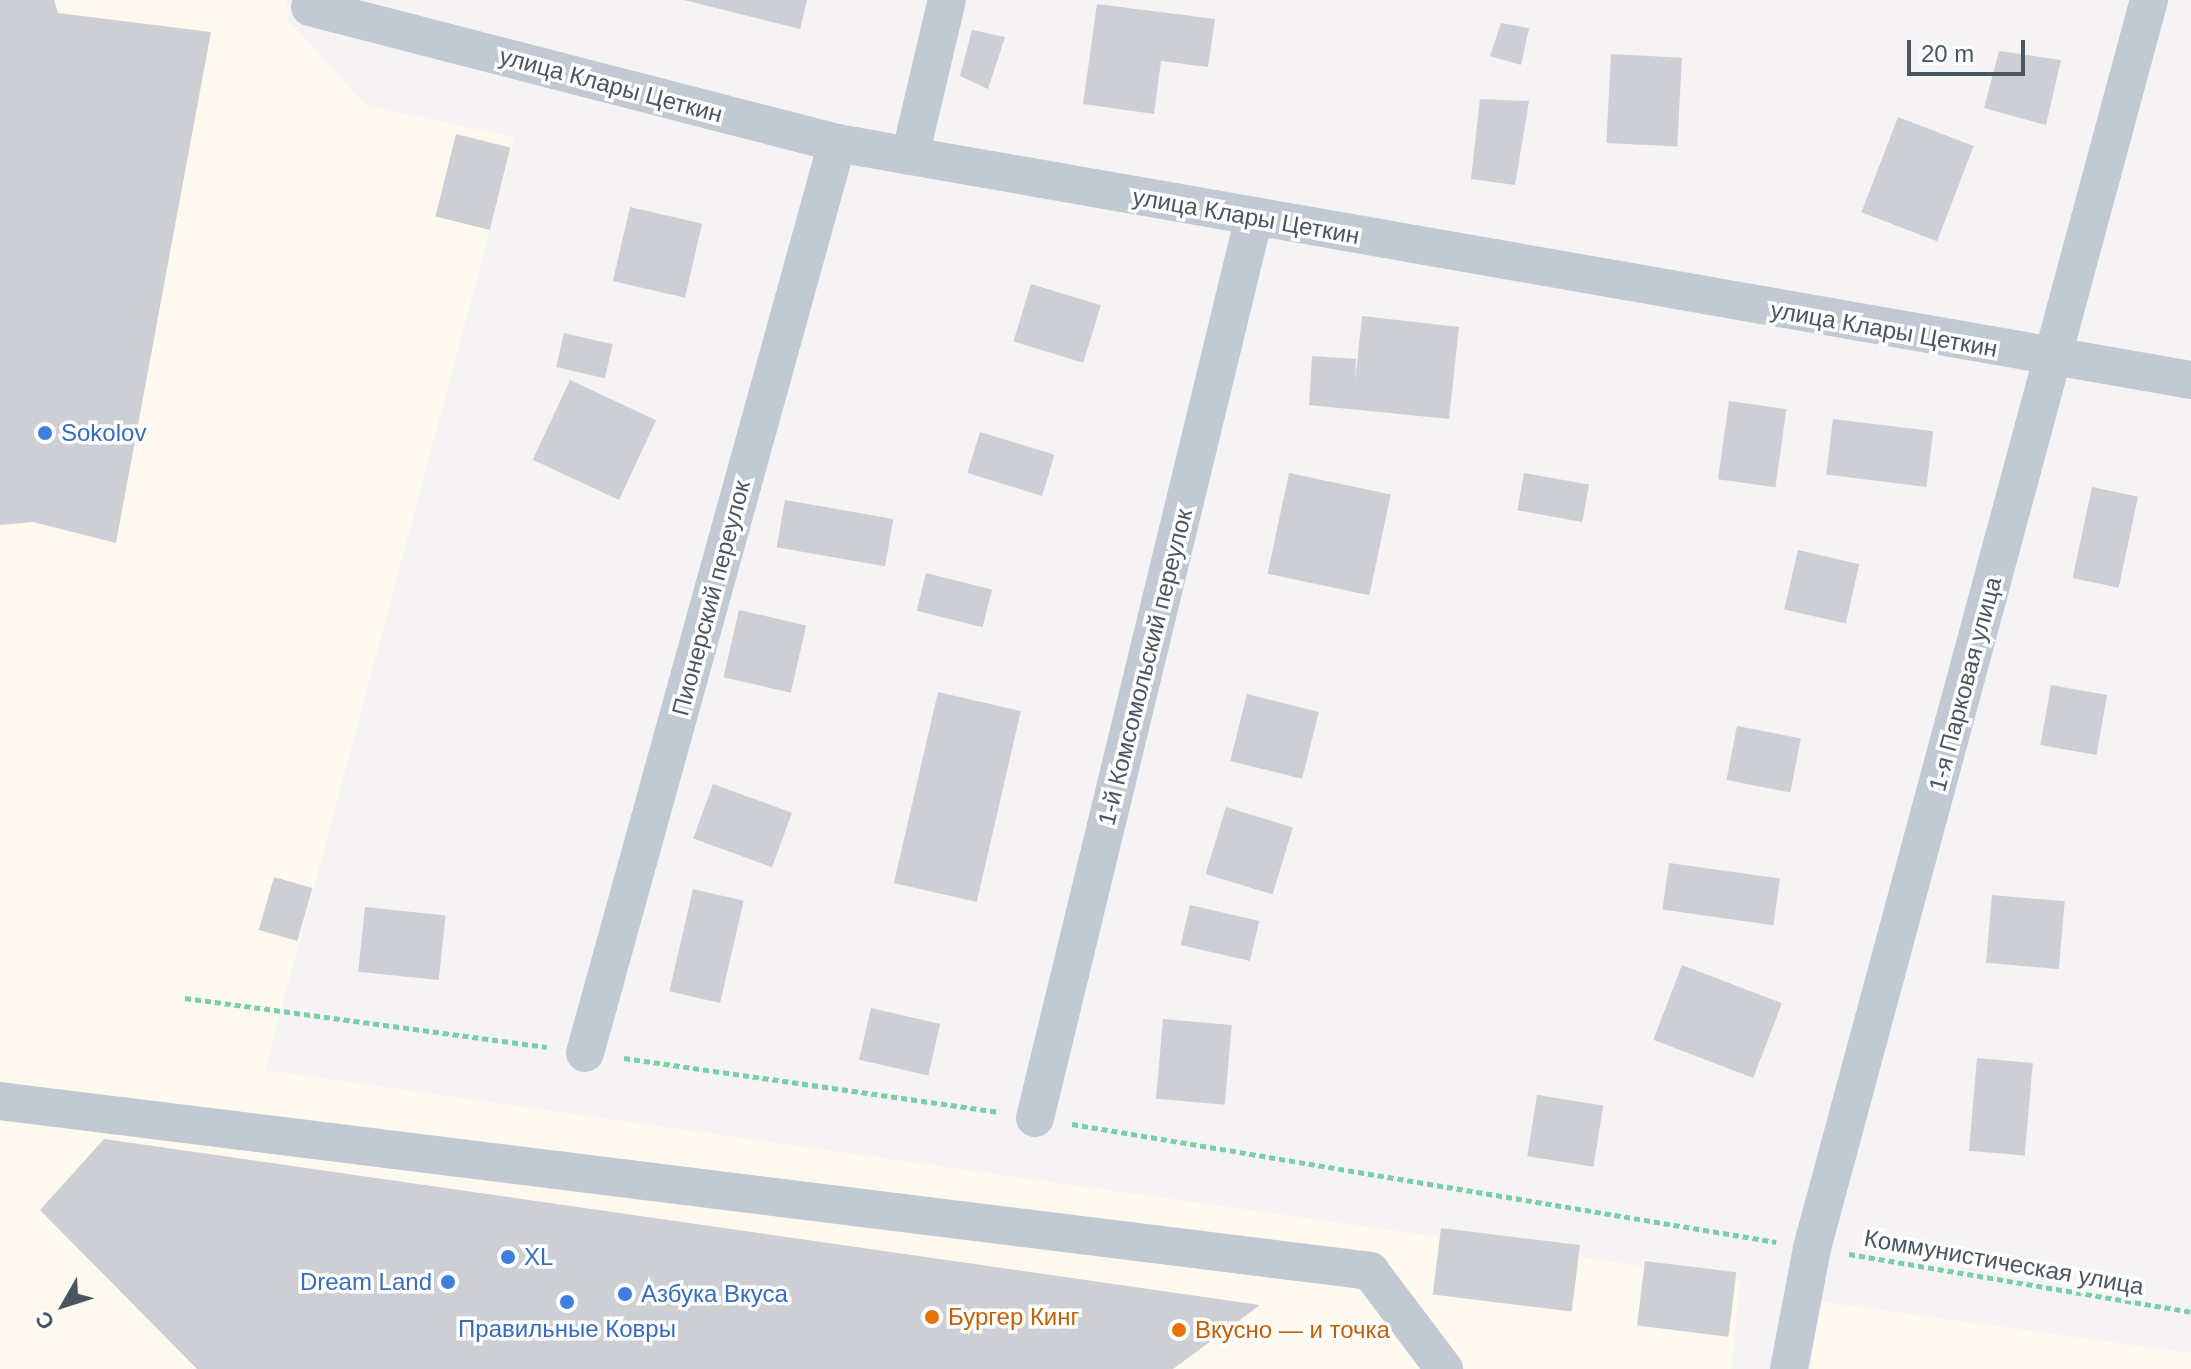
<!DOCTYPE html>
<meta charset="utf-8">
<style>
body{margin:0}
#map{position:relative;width:2191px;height:1369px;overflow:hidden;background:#f5f3f3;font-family:Helvetica,sans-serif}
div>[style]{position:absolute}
.commercial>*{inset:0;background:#fdf9ef}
.building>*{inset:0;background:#cdcfd5;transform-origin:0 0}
.path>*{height:5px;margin-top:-2.5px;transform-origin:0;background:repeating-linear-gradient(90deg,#7ad0a6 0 6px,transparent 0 10px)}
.minor>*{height:38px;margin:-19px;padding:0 19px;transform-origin:19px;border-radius:19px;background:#c1cad2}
.dots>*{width:22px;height:22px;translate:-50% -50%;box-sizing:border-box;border:4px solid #fff;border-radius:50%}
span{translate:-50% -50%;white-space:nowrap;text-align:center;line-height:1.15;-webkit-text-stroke:7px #fff;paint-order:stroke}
.street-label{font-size:24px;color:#4a5661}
.shop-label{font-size:24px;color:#366cbe}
.left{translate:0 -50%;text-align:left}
.right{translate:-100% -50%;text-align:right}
.food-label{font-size:24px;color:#c56008}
.north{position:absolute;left:24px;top:1265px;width:80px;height:80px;-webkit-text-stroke:6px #fff;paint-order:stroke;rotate:231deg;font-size:22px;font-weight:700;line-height:32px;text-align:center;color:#4a5661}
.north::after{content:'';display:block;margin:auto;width:28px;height:36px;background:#4a5661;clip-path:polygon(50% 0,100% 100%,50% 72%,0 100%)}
.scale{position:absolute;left:1907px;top:40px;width:118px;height:36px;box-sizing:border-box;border:4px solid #4a5661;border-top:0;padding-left:10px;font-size:24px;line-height:28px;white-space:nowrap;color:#4a5661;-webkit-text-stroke:6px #fff;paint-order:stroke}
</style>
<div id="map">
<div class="commercial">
<i style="clip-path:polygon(0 0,287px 0,288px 20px,366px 106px,515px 137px,265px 1070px,1740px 1280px,1731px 1369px,0 1369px)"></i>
<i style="clip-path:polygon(1817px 1301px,2191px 1353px,2191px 1369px,1811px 1369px)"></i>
</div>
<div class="building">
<i style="clip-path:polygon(0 0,54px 0,58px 13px,211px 32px,116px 543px,33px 522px,0 525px)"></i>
<i style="clip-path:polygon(684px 0,807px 0,800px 29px)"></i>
<i style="clip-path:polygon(1097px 4px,1215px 19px,1208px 67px,1161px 61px,1154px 114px,1083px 104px)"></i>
<i style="clip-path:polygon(1501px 23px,1529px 28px,1521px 65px,1490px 56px)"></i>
<i style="clip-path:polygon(972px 30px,1005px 37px,988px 89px,960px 76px)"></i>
<i style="clip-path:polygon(1999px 51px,2061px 60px,2046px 125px,1984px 108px)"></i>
<i style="left:1611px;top:54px;width:71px;height:89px;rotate:3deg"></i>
<i style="clip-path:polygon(1480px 99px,1529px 101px,1515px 185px,1471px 179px)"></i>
<i style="left:1898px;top:117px;width:81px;height:102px;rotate:21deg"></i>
<i style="left:456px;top:134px;width:56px;height:85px;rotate:14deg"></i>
<i style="left:630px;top:207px;width:74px;height:76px;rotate:13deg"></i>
<i style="left:1031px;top:284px;width:73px;height:60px;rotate:17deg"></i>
<i style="clip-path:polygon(1362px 316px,1459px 327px,1449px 419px,1309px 405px,1312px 356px,1356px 359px,1355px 381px)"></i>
<i style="left:564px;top:333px;width:50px;height:35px;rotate:13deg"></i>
<i style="left:570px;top:380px;width:95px;height:88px;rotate:25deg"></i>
<i style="left:1729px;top:401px;width:58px;height:79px;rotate:8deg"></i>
<i style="left:1833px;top:419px;width:101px;height:56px;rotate:7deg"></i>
<i style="left:980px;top:432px;width:78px;height:43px;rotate:17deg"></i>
<i style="left:1289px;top:473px;width:104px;height:103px;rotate:12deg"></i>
<i style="left:1524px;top:473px;width:66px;height:38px;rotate:10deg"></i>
<i style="left:2092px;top:487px;width:47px;height:93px;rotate:12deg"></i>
<i style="left:785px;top:500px;width:110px;height:48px;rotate:10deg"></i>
<i style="left:1798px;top:550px;width:63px;height:61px;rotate:13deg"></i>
<i style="left:926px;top:573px;width:68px;height:39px;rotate:14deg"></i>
<i style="left:739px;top:610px;width:69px;height:69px;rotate:13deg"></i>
<i style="left:2051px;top:685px;width:57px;height:61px;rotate:10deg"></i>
<i style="left:938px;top:692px;width:85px;height:196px;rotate:13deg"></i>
<i style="left:1247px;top:694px;width:74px;height:69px;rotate:14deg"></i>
<i style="left:1737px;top:726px;width:65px;height:55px;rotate:11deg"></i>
<i style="left:713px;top:784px;width:84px;height:58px;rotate:20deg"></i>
<i style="left:1226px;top:807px;width:70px;height:70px;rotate:17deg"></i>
<i style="left:1669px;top:863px;width:112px;height:47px;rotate:8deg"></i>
<i style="left:274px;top:877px;width:40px;height:55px;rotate:16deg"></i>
<i style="left:693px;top:889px;width:52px;height:105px;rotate:13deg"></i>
<i style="left:1992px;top:895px;width:73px;height:68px;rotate:5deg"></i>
<i style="left:1190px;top:905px;width:71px;height:41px;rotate:13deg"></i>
<i style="left:365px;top:907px;width:81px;height:65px;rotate:6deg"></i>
<i style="left:1682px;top:965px;width:107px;height:80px;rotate:21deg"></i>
<i style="left:871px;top:1008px;width:71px;height:53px;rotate:13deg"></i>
<i style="left:1163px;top:1019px;width:69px;height:80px;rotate:5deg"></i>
<i style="left:1977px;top:1058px;width:56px;height:93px;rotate:5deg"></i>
<i style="left:1537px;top:1095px;width:67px;height:62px;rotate:9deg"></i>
<i style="clip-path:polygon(104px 1139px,1260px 1305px,1173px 1369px,197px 1369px,40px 1210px)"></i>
<i style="left:1441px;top:1228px;width:140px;height:67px;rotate:7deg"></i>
<i style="left:1645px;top:1261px;width:92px;height:65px;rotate:7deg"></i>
</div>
<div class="path">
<i style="left:185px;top:998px;width:365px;rotate:7.7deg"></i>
<i style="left:624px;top:1058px;width:379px;rotate:8.2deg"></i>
<i style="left:1072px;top:1124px;width:714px;rotate:9.52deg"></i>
<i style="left:1849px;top:1254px;width:347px;rotate:9.6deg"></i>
</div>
<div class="minor">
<i style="left:310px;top:7px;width:544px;rotate:14.47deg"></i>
<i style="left:837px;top:143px;width:1375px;rotate:9.93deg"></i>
<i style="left:910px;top:156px;width:160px;rotate:-76.7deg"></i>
<i style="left:585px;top:1053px;width:944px;rotate:-74.52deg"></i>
<i style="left:0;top:1101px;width:1381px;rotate:7.07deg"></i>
<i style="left:1370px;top:1271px;width:123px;rotate:52.9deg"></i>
<i style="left:1035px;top:1118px;width:927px;rotate:-76.34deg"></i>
<i style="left:1789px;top:1369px;width:123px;rotate:-79.2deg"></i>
<i style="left:1812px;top:1248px;width:1293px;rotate:-74.89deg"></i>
</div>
<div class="dots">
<i style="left:45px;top:433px;background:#3f7fe0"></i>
<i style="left:508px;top:1257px;background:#3f7fe0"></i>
<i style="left:448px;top:1282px;background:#3f7fe0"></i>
<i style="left:625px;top:1294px;background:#3f7fe0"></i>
<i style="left:567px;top:1302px;background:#3f7fe0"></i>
<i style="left:932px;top:1317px;background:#e8710a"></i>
<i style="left:1179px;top:1330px;background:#e8710a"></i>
</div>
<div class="street-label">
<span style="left:611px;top:85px;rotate:15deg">улица Клары Цеткин</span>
<span style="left:1246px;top:216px;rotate:10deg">улица Клары Цеткин</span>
<span style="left:1884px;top:329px;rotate:10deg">улица Клары Цеткин</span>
<span style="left:711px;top:598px;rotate:-75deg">Пионерский переулок</span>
<span style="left:1145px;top:667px;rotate:-76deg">1-й Комсомольский переулок</span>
<span style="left:1965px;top:684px;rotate:-75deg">1-я Парковая улица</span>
<span style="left:2004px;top:1262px;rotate:10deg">Коммунистическая улица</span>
</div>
<div class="shop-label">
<span class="left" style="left:61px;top:433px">Sokolov</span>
<span class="left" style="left:524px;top:1257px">XL</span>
<span class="right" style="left:432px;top:1282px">Dream Land</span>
<span class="left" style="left:641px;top:1294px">Азбука Вкуса</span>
<span style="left:567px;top:1329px">Правильные Ковры</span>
</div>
<div class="food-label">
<span class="left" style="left:948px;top:1317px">Бургер Кинг</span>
<span class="left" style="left:1195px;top:1330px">Вкусно — и точка</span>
</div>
<div class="north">С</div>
<div class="scale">20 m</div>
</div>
